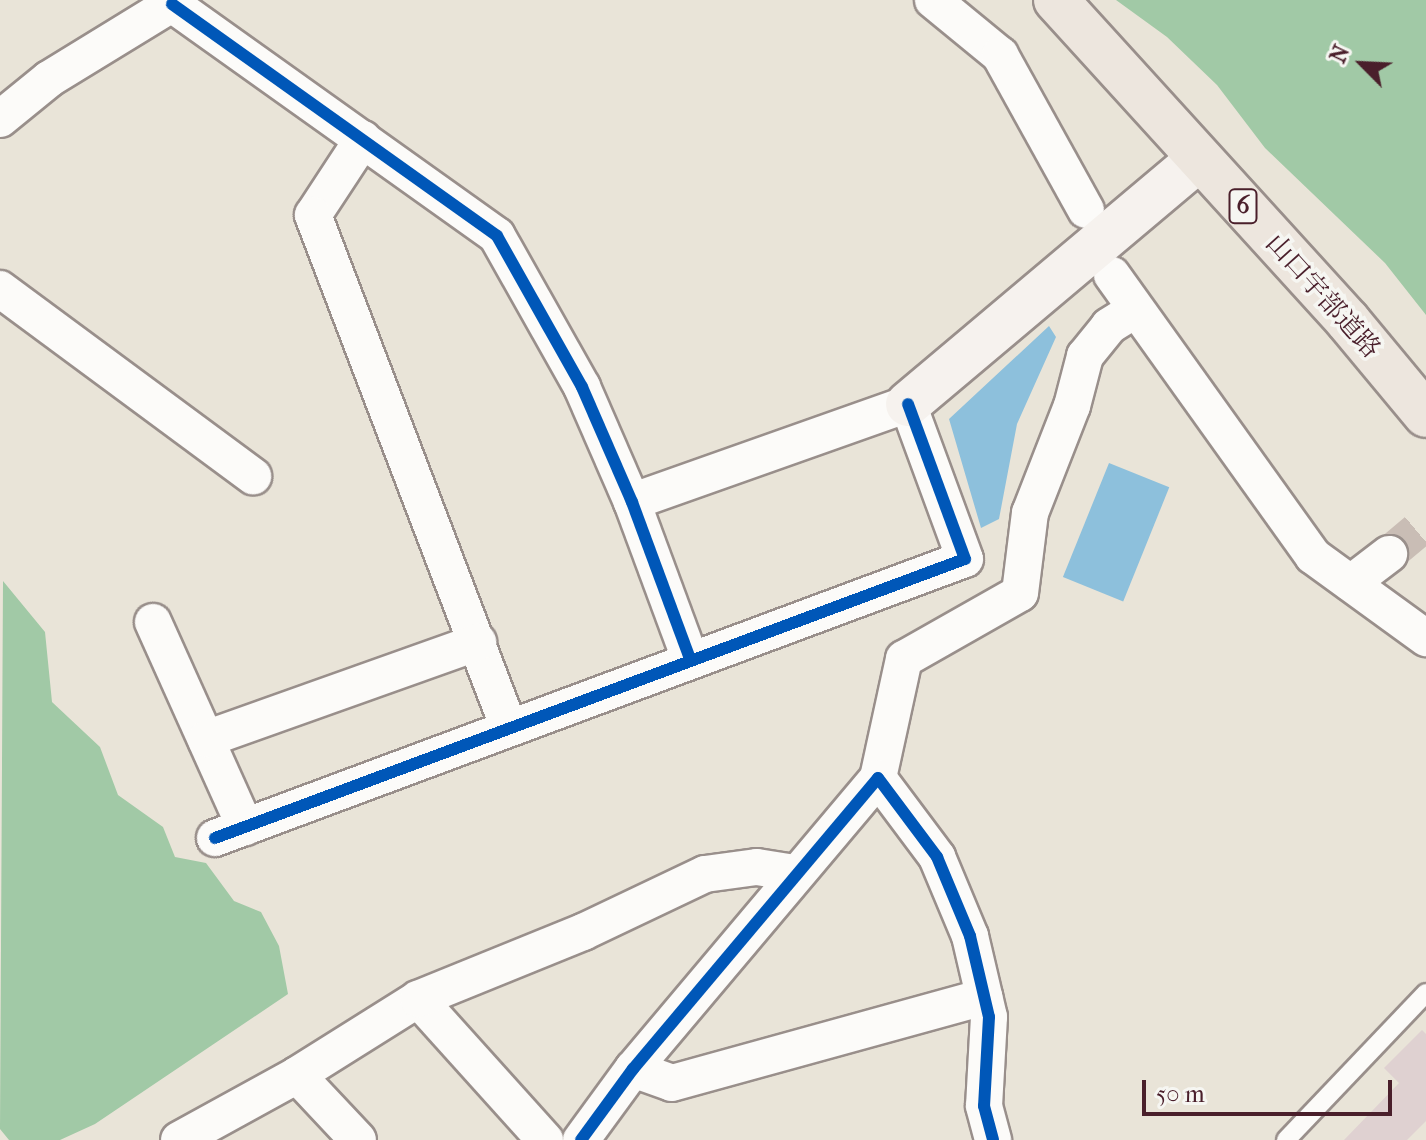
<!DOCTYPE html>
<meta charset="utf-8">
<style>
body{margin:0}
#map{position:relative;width:1426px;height:1140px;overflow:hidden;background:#e9e4d8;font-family:"IM FELL French Canon","Noto Serif JP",serif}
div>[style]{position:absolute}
.forest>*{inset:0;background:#a1c9a6}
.water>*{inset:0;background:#8dc0dc;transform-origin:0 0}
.building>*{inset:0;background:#dfd1d1}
.street-tunnel>*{height:36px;margin-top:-18px;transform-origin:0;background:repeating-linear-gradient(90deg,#c9bdb5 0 36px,transparent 0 54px)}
.roads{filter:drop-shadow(2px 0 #998f8b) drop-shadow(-2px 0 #998f8b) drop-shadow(0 2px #998f8b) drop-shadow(0 -2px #998f8b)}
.lane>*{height:18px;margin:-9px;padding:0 9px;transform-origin:9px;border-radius:9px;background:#fcfbf9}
.street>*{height:36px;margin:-18px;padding:0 18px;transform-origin:18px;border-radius:18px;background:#fcfbf9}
.secondary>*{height:44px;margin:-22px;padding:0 22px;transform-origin:22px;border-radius:22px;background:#f6f2ee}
.primary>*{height:44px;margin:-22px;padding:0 22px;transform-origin:22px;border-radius:22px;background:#ede6de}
.cycleway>*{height:12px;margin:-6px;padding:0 6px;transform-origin:6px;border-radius:6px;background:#0057b8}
span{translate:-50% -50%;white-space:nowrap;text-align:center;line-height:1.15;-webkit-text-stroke:7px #f6f6f2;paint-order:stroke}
.shield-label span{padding:2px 6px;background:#f6f6f2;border:2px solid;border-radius:6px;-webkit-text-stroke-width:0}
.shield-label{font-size:24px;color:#4a1f2b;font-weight:700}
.street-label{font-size:26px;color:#4a1f2b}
.north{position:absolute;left:1322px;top:24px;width:80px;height:80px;-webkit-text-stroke:6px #f6f6f2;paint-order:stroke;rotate:294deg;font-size:22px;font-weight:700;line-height:32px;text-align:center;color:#4a1f2b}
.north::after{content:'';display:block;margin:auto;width:28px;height:36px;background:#4a1f2b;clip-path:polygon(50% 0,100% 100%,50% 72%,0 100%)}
.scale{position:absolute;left:1142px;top:1080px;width:250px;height:36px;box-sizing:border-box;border:4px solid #4a1f2b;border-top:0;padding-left:10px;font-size:24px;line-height:28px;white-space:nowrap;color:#4a1f2b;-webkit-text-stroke:6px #f6f6f2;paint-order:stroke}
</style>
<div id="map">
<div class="forest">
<i style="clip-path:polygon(1116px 0,1426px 0,1426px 315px,1385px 263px,1265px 148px,1217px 85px,1167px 37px)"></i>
<i style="clip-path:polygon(3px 581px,45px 632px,52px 702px,100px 747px,118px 795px,163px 827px,175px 857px,206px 863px,234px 901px,261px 912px,279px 946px,288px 994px,95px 1124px,60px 1140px,9px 1140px,0 1129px)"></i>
</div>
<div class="water">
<i style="clip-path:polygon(1049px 326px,1056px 337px,1017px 424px,999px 519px,981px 528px,949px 419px)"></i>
<i style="left:1109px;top:463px;width:65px;height:123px;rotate:22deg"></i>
</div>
<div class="building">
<i style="clip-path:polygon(1422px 1030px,1426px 1034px,1426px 1121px,1407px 1140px,1344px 1140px,1399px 1083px,1384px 1068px)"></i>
</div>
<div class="street-tunnel">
<i style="left:1389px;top:554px;width:48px;rotate:-40deg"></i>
</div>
<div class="roads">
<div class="lane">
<i style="left:1286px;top:1140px;width:203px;rotate:-46.4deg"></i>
</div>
<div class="street">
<i style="left:933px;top:0;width:87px;rotate:39.4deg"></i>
<i style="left:1000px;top:55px;width:177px;rotate:61deg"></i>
<i style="left:172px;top:4px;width:399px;rotate:35.5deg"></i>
<i style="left:497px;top:236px;width:173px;rotate:60.6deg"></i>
<i style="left:582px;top:387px;width:125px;rotate:66.5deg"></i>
<i style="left:632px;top:502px;width:167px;rotate:69.7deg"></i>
<i style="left:0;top:119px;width:63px;rotate:-39.2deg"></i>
<i style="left:49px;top:79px;width:151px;rotate:-31.5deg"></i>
<i style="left:363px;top:139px;width:91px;rotate:123.3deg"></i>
<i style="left:313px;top:215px;width:549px;rotate:69.09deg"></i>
<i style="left:1112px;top:275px;width:345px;rotate:54.4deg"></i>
<i style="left:1313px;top:556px;width:140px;rotate:36deg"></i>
<i style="left:0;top:289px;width:315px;rotate:36.5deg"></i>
<i style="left:1351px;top:583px;width:48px;rotate:-37.3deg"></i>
<i style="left:153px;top:622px;width:225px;rotate:65.8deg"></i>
<i style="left:206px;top:739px;width:289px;rotate:-19.6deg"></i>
<i style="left:878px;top:778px;width:122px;rotate:-77.7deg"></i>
<i style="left:904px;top:659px;width:133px;rotate:-29.6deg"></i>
<i style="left:1020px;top:593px;width:81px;rotate:-82.9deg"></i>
<i style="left:1030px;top:513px;width:115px;rotate:-68.6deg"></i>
<i style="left:1072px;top:406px;width:52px;rotate:-75.4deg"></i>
<i style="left:1085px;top:356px;width:38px;rotate:-51deg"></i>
<i style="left:1109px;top:326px;width:28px;rotate:-32deg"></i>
<i style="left:215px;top:838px;width:800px;rotate:-20.41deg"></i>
<i style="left:965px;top:559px;width:165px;rotate:-110.2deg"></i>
<i style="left:908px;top:404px;width:293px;rotate:160.5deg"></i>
<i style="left:418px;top:999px;width:190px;rotate:48deg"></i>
<i style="left:633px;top:1069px;width:41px;rotate:19.7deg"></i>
<i style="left:672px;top:1083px;width:324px;rotate:-15.4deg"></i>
<i style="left:297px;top:1075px;width:89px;rotate:46.8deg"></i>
<i style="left:179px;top:1140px;width:135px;rotate:-28.8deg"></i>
<i style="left:297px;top:1075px;width:143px;rotate:-32.1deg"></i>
<i style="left:418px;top:999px;width:178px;rotate:-22.1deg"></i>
<i style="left:583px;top:932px;width:135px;rotate:-25.4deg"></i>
<i style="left:705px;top:874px;width:52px;rotate:-7.7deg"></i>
<i style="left:757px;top:867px;width:38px;rotate:9deg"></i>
<i style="left:581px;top:1140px;width:88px;rotate:-53.8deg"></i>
<i style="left:633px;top:1069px;width:380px;rotate:-49.9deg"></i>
<i style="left:878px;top:778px;width:99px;rotate:53.2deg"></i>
<i style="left:937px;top:857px;width:86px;rotate:67.3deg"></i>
<i style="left:970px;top:936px;width:83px;rotate:76.8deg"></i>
<i style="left:989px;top:1017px;width:89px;rotate:93.2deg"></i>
<i style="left:984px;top:1106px;width:35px;rotate:75deg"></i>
</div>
<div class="secondary">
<i style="left:908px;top:404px;width:380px;rotate:-40.1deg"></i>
</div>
<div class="primary">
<i style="left:1056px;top:0;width:434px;rotate:47.7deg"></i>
<i style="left:1348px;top:321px;width:122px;rotate:50.3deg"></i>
</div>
</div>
<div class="cycleway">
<i style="left:172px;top:4px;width:399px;rotate:35.5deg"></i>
<i style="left:497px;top:236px;width:173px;rotate:60.6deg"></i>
<i style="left:582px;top:387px;width:125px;rotate:66.5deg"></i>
<i style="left:632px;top:502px;width:167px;rotate:69.7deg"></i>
<i style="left:215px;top:838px;width:800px;rotate:-20.41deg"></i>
<i style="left:965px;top:559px;width:165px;rotate:-110.2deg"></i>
<i style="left:581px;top:1140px;width:88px;rotate:-53.8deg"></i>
<i style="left:633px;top:1069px;width:380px;rotate:-49.9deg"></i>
<i style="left:878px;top:778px;width:99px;rotate:53.2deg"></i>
<i style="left:937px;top:857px;width:86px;rotate:67.3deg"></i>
<i style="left:970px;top:936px;width:83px;rotate:76.8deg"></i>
<i style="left:989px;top:1017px;width:89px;rotate:93.2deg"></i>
<i style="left:984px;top:1106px;width:35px;rotate:75deg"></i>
</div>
<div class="shield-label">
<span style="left:1243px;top:206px">6</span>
</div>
<div class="street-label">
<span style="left:1323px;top:296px;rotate:48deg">山口宇部道路</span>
</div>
<div class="north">N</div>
<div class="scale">50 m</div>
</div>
